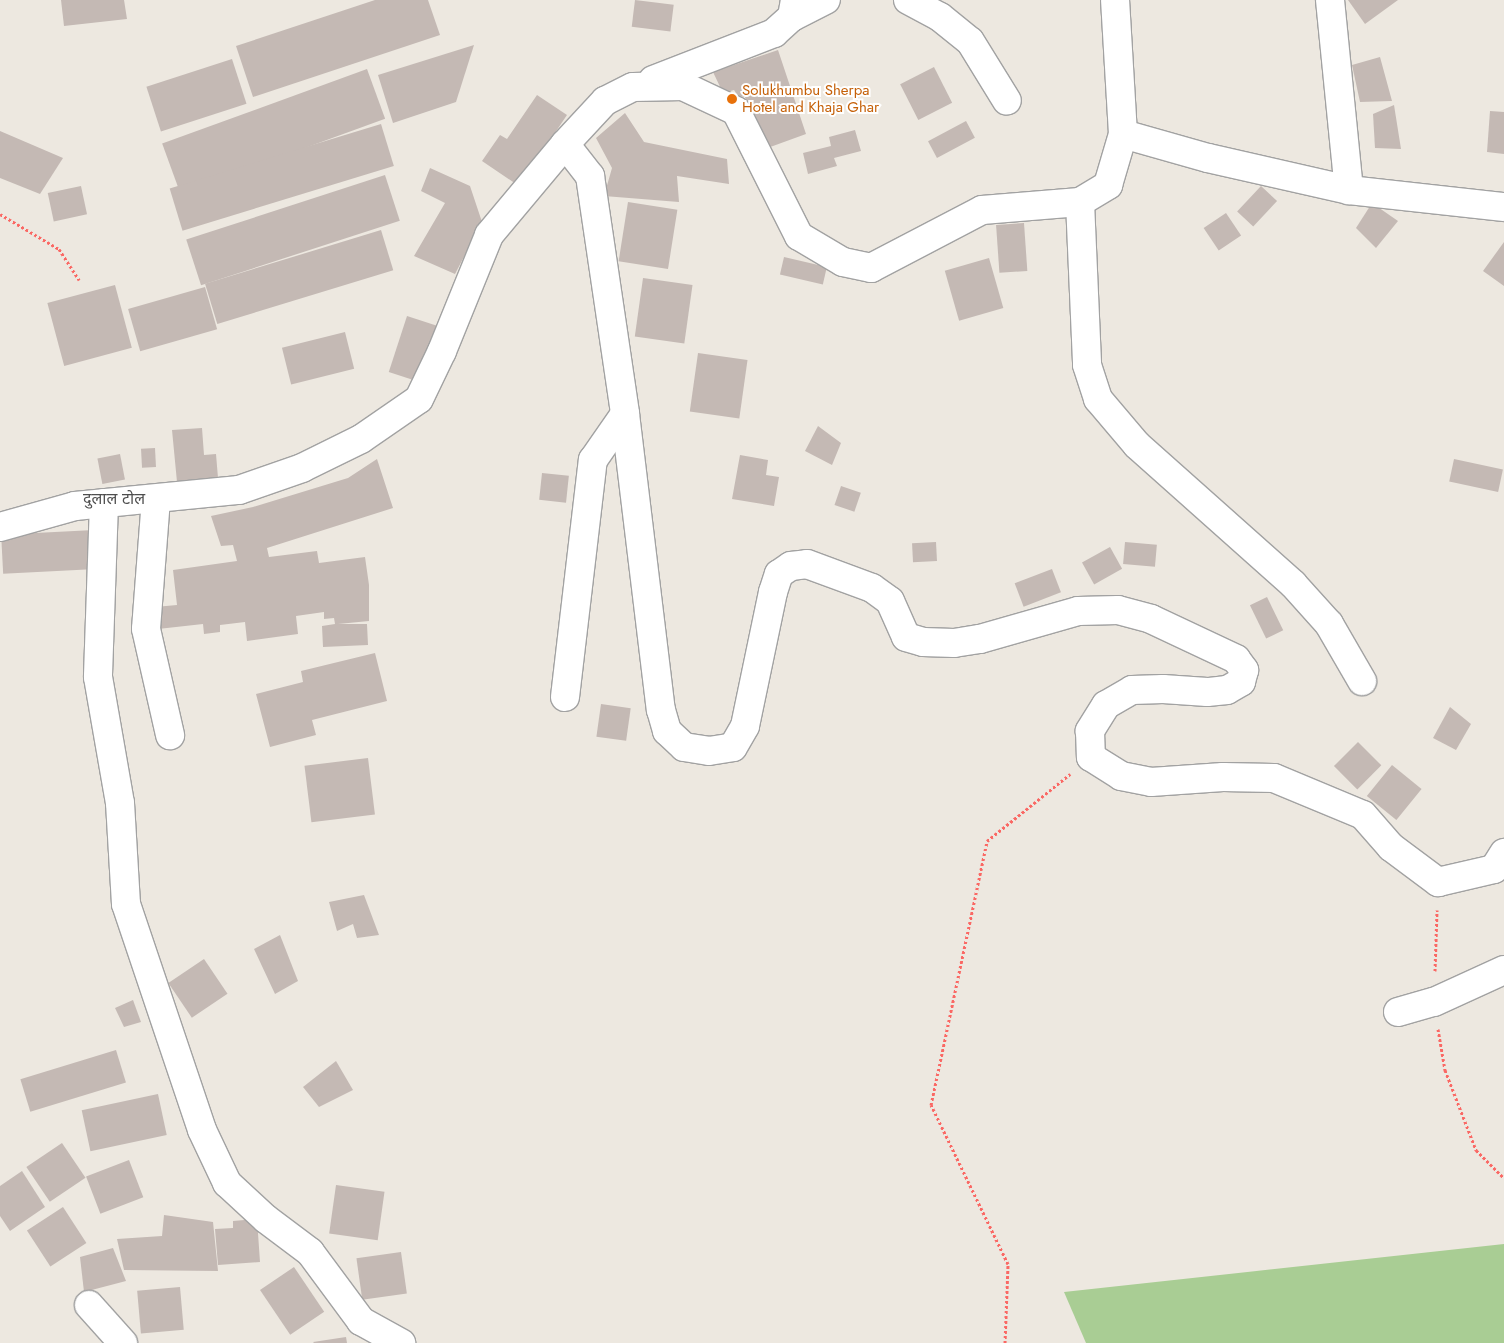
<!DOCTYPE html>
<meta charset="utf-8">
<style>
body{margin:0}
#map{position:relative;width:1504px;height:1343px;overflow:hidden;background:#ede8e0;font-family:Jost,"Noto Sans Devanagari",sans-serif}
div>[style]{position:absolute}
.forest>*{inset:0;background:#a9cd94}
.building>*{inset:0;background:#c4b9b4;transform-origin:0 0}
.path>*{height:3px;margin-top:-1.5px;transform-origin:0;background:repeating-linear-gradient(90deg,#fa6864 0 2.5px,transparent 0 5px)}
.roads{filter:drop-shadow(1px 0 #a2a2a2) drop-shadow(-1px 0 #a2a2a2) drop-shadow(0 1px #a2a2a2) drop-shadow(0 -1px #a2a2a2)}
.minor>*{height:28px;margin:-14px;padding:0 14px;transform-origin:14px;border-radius:14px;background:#fff}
.dots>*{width:14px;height:14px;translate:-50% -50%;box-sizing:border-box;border:2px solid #fff;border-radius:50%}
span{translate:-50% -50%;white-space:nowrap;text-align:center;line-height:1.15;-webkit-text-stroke:4px #fff;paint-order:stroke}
.food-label{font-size:15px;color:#c56008}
.left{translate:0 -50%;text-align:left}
.neighbourhood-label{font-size:16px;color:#4e4e4e}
</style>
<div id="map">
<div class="forest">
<i style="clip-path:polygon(1504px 1244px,1504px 1343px,1086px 1343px,1064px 1292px)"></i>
</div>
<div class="building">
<i style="clip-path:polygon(61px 0,124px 0,127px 19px,64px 26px)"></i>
<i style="clip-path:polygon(375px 0,428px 0,440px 35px,253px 97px,236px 46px)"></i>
<i style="left:635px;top:0;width:39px;height:27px;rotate:7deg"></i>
<i style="clip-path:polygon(1348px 0,1398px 0,1365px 24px)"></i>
<i style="clip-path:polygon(474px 45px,456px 102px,393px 123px,378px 75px)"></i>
<i style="clip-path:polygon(778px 50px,806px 134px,762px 150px,745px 97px,738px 96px,734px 90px,723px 93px,713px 72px)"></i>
<i style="clip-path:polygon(1380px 57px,1392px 101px,1360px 102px,1352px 65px)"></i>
<i style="left:232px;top:59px;width:47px;height:90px;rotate:72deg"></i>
<i style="left:934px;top:67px;width:40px;height:38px;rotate:63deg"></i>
<i style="left:367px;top:69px;width:53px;height:218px;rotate:70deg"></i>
<i style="clip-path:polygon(537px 95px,567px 115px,519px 186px,482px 161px,500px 135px,507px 139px)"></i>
<i style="clip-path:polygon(1394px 105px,1401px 149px,1375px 148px,1373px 114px)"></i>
<i style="clip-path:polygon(1490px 111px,1504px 112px,1504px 154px,1487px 152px)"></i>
<i style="clip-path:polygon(625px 113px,644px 142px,727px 159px,729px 184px,677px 176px,679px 202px,604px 196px,612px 168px,596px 138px)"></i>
<i style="left:966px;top:121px;width:19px;height:43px;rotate:62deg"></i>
<i style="left:381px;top:124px;width:44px;height:221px;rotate:73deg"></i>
<i style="clip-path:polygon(855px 130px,861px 151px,834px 158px,837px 166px,808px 174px,803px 153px,831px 146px,829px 137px)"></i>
<i style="clip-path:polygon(0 131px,63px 158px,40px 194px,0 178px)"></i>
<i style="clip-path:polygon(430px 168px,470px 186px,482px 222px,455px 274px,414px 256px,445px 203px,421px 191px)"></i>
<i style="left:385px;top:175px;width:48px;height:209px;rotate:72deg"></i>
<i style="left:81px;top:186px;width:29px;height:34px;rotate:78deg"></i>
<i style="left:1261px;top:186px;width:22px;height:35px;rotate:43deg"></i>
<i style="left:628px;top:202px;width:50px;height:60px;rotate:9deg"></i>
<i style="clip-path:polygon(1372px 203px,1398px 221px,1376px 248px,1356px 228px)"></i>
<i style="left:1226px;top:213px;width:27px;height:27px;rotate:56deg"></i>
<i style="left:1024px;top:223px;width:48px;height:28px;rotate:86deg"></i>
<i style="left:381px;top:230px;width:42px;height:184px;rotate:73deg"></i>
<i style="clip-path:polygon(1504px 242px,1504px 286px,1483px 271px)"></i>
<i style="left:784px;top:257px;width:44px;height:18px;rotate:13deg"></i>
<i style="left:989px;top:258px;width:52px;height:46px;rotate:74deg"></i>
<i style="left:643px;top:278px;width:50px;height:59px;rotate:8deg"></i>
<i style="left:115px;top:285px;width:65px;height:70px;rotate:75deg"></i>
<i style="left:205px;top:287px;width:44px;height:80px;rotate:74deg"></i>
<i style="left:407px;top:316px;width:38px;height:59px;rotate:18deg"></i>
<i style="left:345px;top:332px;width:38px;height:65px;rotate:76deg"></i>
<i style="left:698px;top:353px;width:50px;height:59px;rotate:8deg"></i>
<i style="clip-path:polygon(818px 426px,841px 443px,832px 465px,805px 451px)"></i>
<i style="clip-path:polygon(202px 428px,204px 455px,216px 454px,218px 478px,177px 482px,172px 430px)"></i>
<i style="left:155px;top:448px;width:19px;height:14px;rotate:87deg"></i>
<i style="left:120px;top:454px;width:26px;height:23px;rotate:79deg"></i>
<i style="clip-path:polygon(740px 455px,768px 460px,766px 475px,779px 477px,774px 506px,732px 499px)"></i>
<i style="clip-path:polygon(377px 459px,393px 508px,267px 548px,269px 557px,317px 551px,319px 563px,365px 557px,369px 585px,369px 621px,338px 624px,367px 624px,368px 645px,323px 647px,322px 626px,335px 624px,334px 618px,324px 619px,324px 612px,296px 616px,298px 634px,247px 641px,245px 622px,220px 625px,220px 632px,204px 634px,203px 624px,158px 629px,155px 607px,177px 605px,173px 570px,237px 561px,233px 545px,221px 546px,211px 516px,253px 507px,348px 478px)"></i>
<i style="left:1454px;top:459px;width:50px;height:23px;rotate:12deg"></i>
<i style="left:542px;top:473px;width:27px;height:27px;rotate:6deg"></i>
<i style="left:841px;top:486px;width:21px;height:20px;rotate:19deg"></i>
<i style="left:94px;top:530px;width:39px;height:93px;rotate:87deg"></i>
<i style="left:936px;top:542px;width:19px;height:24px;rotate:87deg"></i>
<i style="left:1125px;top:542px;width:32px;height:22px;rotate:5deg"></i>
<i style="left:1110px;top:547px;width:25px;height:32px;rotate:61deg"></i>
<i style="left:1052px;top:569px;width:25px;height:40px;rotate:69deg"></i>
<i style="left:1267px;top:597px;width:37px;height:19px;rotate:64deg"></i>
<i style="clip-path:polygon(375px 653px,387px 701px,312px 720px,316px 735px,270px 747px,256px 694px,303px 682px,301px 671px)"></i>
<i style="left:601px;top:704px;width:30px;height:33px;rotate:8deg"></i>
<i style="clip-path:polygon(1450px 707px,1471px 724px,1456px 750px,1433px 738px)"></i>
<i style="left:1358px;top:742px;width:33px;height:34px;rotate:45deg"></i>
<i style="left:368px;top:758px;width:57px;height:64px;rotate:83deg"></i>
<i style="left:1392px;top:765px;width:38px;height:40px;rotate:39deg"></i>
<i style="clip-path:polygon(364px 895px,379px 935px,357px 938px,353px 924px,337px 931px,329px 902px)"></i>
<i style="clip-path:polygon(280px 935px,298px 981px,275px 994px,254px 949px)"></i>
<i style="left:204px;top:959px;width:42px;height:43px;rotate:56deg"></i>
<i style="clip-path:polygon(133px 1000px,141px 1022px,124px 1027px,115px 1008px)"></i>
<i style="left:116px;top:1050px;width:34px;height:100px;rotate:73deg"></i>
<i style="clip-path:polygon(336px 1061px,353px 1090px,319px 1107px,303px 1087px)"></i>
<i style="left:158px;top:1094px;width:42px;height:78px;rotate:78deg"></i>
<i style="left:62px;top:1143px;width:42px;height:43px;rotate:56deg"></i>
<i style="left:129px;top:1160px;width:40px;height:46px;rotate:69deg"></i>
<i style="clip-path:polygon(22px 1171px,45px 1207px,10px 1231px,0 1216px,0 1186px)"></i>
<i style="left:336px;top:1185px;width:49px;height:49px;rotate:8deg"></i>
<i style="left:63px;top:1207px;width:43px;height:43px;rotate:57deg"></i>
<i style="clip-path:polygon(164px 1215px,213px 1222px,218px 1271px,124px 1270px,117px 1239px,162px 1236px)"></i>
<i style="clip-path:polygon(257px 1219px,260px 1262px,218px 1265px,215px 1229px,233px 1228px,233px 1221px)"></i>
<i style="clip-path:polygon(113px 1248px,126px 1281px,84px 1292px,80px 1257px)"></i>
<i style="left:401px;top:1252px;width:42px;height:45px;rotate:82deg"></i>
<i style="left:294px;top:1267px;width:54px;height:41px;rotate:56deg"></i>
<i style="left:180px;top:1287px;width:43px;height:43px;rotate:85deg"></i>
<i style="clip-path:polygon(346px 1337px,347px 1343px,314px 1343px,313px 1342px)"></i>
</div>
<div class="path">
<i style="left:0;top:214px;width:69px;rotate:30.7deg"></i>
<i style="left:59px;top:249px;width:37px;rotate:57deg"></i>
<i style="left:1435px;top:971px;width:61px;rotate:-88.1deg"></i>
<i style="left:1438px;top:1029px;width:42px;rotate:80.3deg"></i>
<i style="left:1445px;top:1070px;width:86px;rotate:68.8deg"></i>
<i style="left:1476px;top:1150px;width:40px;rotate:45deg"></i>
<i style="left:1005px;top:1343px;width:79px;rotate:-87.8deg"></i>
<i style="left:1008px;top:1264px;width:177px;rotate:-115.8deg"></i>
<i style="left:931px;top:1105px;width:270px;rotate:-78deg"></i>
<i style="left:987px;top:841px;width:107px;rotate:-38.9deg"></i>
</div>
<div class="roads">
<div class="minor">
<i style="left:908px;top:0;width:36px;rotate:28deg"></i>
<i style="left:940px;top:17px;width:38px;rotate:39deg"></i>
<i style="left:970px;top:41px;width:70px;rotate:58.3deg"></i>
<i style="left:1330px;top:0;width:191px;rotate:84.3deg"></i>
<i style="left:792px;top:17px;width:38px;rotate:-27deg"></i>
<i style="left:653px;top:80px;width:130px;rotate:-21.2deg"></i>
<i style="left:774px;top:33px;width:24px;rotate:-42deg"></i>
<i style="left:792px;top:17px;width:17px;rotate:-80deg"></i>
<i style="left:1123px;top:134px;width:88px;rotate:15.8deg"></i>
<i style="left:1208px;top:158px;width:145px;rotate:12.8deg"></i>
<i style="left:1349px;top:190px;width:156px;rotate:6.3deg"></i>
<i style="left:565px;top:144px;width:41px;rotate:52deg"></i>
<i style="left:590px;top:176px;width:241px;rotate:81.6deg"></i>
<i style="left:625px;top:414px;width:298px;rotate:83.1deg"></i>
<i style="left:661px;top:710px;width:22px;rotate:74deg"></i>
<i style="left:667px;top:731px;width:23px;rotate:43deg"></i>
<i style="left:684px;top:747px;width:25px;rotate:9deg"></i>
<i style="left:709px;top:751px;width:24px;rotate:-9deg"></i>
<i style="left:733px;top:747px;width:24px;rotate:-60deg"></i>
<i style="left:745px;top:726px;width:137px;rotate:-78.2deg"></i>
<i style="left:773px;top:592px;width:19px;rotate:-72deg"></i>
<i style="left:779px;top:574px;width:14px;rotate:-34deg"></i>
<i style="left:791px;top:566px;width:16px;rotate:-7deg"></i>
<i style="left:807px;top:564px;width:69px;rotate:20.3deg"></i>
<i style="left:872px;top:588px;width:22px;rotate:36deg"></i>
<i style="left:890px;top:601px;width:39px;rotate:66deg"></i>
<i style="left:906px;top:637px;width:18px;rotate:16deg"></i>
<i style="left:923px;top:642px;width:31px;rotate:2deg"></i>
<i style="left:954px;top:643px;width:26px;rotate:-9deg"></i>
<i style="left:980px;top:639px;width:102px;rotate:-15.9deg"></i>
<i style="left:1078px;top:611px;width:40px;rotate:-1.4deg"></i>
<i style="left:1118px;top:610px;width:34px;rotate:15deg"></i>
<i style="left:1151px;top:619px;width:94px;rotate:25.2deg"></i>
<i style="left:1236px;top:659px;width:14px;rotate:54deg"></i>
<i style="left:1244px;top:670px;width:12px;rotate:104deg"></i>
<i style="left:1241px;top:682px;width:16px;rotate:150deg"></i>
<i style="left:1227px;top:690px;width:20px;rotate:174deg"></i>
<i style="left:1207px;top:692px;width:44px;rotate:-176.1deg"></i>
<i style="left:1163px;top:689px;width:31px;rotate:178deg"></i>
<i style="left:1132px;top:690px;width:30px;rotate:150deg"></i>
<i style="left:1106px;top:705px;width:31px;rotate:122deg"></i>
<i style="left:1090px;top:731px;width:26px;rotate:88deg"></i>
<i style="left:1091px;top:757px;width:36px;rotate:32deg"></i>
<i style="left:1121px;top:776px;width:31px;rotate:11deg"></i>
<i style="left:1151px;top:782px;width:72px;rotate:-4deg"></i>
<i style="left:1223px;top:777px;width:51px;rotate:1.1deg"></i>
<i style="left:1274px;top:778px;width:96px;rotate:22.6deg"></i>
<i style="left:1363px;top:815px;width:43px;rotate:48.8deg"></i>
<i style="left:1391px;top:847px;width:59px;rotate:36.7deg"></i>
<i style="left:1438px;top:882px;width:57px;rotate:-13.1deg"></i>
<i style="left:1494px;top:869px;width:19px;rotate:-58deg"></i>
<i style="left:1080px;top:202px;width:163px;rotate:87.5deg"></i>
<i style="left:1087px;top:365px;width:36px;rotate:72deg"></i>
<i style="left:1098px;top:399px;width:60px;rotate:49.7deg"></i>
<i style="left:1137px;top:445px;width:209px;rotate:41.7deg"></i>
<i style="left:1293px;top:584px;width:54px;rotate:48deg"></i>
<i style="left:1329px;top:624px;width:66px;rotate:59.9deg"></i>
<i style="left:156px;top:499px;width:130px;rotate:94.4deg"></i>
<i style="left:146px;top:629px;width:109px;rotate:77.2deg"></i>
<i style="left:104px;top:503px;width:174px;rotate:92deg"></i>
<i style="left:98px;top:677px;width:128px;rotate:80.1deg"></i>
<i style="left:120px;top:803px;width:101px;rotate:86.6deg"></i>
<i style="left:126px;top:904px;width:238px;rotate:71.4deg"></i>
<i style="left:202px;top:1130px;width:59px;rotate:64.7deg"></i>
<i style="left:227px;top:1183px;width:53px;rotate:42.7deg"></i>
<i style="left:266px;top:1219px;width:55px;rotate:36.9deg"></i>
<i style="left:310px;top:1252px;width:86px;rotate:53.5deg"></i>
<i style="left:361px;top:1321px;width:46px;rotate:28.8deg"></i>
<i style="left:0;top:527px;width:78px;rotate:-15.6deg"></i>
<i style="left:75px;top:506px;width:165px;rotate:-5.6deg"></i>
<i style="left:239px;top:490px;width:67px;rotate:-19.2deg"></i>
<i style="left:302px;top:468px;width:66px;rotate:-26.2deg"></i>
<i style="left:361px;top:439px;width:70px;rotate:-34.6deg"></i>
<i style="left:419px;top:399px;width:53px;rotate:-64.4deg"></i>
<i style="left:442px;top:351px;width:125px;rotate:-67.9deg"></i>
<i style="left:489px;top:235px;width:119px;rotate:-50.1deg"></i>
<i style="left:565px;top:144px;width:59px;rotate:-47.1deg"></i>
<i style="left:605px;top:101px;width:31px;rotate:-27deg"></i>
<i style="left:633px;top:87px;width:50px;rotate:-1.1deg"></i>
<i style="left:683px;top:86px;width:59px;rotate:25.3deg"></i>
<i style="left:736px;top:111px;width:140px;rotate:63.3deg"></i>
<i style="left:799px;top:236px;width:51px;rotate:30.6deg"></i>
<i style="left:843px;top:262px;width:29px;rotate:12deg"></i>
<i style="left:871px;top:268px;width:125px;rotate:-27.6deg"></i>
<i style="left:982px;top:210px;width:98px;rotate:-4.7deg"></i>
<i style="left:1080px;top:202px;width:33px;rotate:-31deg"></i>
<i style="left:1108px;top:185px;width:53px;rotate:-73.6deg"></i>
<i style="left:1123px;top:134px;width:134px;rotate:-93.4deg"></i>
<i style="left:565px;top:697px;width:239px;rotate:-83.3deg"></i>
<i style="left:593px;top:460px;width:56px;rotate:-55.2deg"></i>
<i style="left:1398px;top:1012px;width:37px;rotate:-16deg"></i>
<i style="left:1434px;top:1002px;width:77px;rotate:-24.6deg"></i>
<i style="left:89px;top:1305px;width:51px;rotate:48.2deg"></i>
</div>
</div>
<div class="dots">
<i style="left:732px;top:99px;background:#e8710a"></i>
</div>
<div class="food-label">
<span class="left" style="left:742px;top:99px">Solukhumbu Sherpa<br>Hotel and Khaja Ghar</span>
</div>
<div class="neighbourhood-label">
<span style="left:114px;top:499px">दुलाल टोल</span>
</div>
</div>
